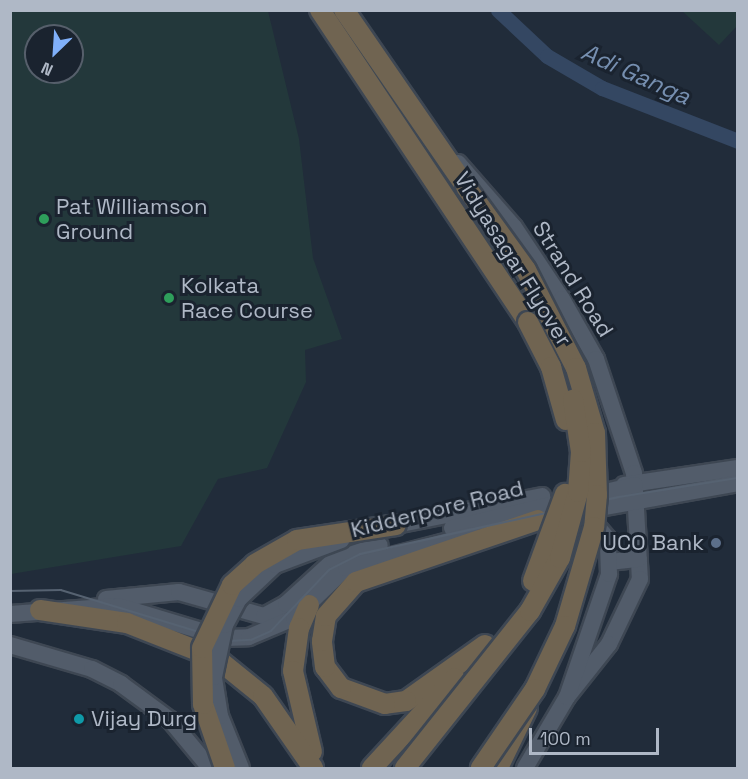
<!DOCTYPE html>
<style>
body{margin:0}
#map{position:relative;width:748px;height:779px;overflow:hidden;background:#212c3a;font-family:"Space Grotesk",sans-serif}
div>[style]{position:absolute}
.green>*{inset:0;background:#23383b}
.river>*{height:15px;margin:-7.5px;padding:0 7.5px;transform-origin:7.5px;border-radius:7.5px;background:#344762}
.roads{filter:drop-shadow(2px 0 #3e4753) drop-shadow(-2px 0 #3e4753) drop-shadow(0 2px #3e4753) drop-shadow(0 -2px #3e4753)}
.major>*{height:16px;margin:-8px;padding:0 8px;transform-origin:8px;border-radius:8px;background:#525c6a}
.highway>*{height:20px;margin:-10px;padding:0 10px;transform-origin:10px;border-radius:10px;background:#706451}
.tram>*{height:1.5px;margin:-0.75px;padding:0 0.75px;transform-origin:0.75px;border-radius:0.75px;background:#566271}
.bridges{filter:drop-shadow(2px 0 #3e4753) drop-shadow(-2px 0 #3e4753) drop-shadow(0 2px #3e4753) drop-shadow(0 -2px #3e4753)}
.major-bridge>*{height:16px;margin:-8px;padding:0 8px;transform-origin:8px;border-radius:8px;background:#525c6a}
.highway-bridge>*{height:20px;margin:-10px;padding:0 10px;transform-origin:10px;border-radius:10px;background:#706451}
.dots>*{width:16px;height:16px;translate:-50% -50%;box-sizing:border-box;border:3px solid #1a232f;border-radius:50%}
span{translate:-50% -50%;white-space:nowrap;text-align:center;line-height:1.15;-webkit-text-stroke:6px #1a232f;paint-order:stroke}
.poi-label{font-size:22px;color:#afb8c6}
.left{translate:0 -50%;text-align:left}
.right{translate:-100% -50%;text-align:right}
.street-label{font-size:22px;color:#afb8c6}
.water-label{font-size:24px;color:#768fb0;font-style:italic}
.frame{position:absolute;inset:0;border:12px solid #afb8c6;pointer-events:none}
.north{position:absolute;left:24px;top:24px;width:60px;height:60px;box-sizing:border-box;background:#1a232f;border:2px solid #565f6b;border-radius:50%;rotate:205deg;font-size:16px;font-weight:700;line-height:24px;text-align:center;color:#afb8c6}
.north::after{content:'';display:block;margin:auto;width:21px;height:27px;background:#80b0fa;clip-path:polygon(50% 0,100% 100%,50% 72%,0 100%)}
.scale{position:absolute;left:529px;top:728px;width:130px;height:27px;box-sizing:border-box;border:3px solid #afb8c6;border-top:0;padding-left:8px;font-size:18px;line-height:21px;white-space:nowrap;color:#afb8c6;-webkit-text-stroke:4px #1a232f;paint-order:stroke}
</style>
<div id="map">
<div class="green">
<i style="clip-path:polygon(evenodd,10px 11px,268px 11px,299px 139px,313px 258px,342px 339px,305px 350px,306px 382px,267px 468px,218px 479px,181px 546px,11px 574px,10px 11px,36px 36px,72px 36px,72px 72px,36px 72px,36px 36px)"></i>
<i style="clip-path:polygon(682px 11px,737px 11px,737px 26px,719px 45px)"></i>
</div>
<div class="river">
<i style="left:498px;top:10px;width:67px;rotate:43.2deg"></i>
<i style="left:547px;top:56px;width:64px;rotate:30.2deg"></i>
<i style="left:602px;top:88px;width:146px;rotate:21.3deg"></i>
</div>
<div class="roads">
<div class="major">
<i style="left:458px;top:163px;width:85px;rotate:48.8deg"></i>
<i style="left:514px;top:227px;width:87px;rotate:56.3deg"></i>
<i style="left:562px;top:299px;width:69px;rotate:60.5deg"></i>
<i style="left:596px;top:359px;width:120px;rotate:71.6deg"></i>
<i style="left:634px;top:473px;width:106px;rotate:86.8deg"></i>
<i style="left:640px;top:579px;width:72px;rotate:115.5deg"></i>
<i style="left:609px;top:644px;width:68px;rotate:128.4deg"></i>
<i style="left:624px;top:485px;width:115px;rotate:-8.5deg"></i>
<i style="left:561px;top:515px;width:180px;rotate:-10.2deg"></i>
<i style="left:396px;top:525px;width:149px;rotate:-11.2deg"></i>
<i style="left:452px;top:528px;width:188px;rotate:-13.2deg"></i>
<i style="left:609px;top:562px;width:30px;rotate:-6deg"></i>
<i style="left:106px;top:599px;width:73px;rotate:-5.5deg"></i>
<i style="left:179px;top:592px;width:88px;rotate:15.8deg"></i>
<i style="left:264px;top:616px;width:25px;rotate:-29deg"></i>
<i style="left:286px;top:604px;width:65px;rotate:-42.5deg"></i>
<i style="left:334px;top:560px;width:48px;rotate:-18.1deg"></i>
<i style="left:10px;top:614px;width:108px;rotate:-4.2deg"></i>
<i style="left:118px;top:606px;width:112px;rotate:16.7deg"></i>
<i style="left:225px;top:638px;width:24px;rotate:-2deg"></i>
<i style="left:249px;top:637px;width:49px;rotate:-22.9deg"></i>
<i style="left:294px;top:618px;width:72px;rotate:-43.9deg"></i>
<i style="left:346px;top:568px;width:130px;rotate:-14.7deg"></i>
<i style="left:10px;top:645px;width:85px;rotate:16.3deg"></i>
<i style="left:92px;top:669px;width:33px;rotate:27deg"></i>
<i style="left:121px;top:684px;width:61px;rotate:36.3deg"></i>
<i style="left:170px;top:720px;width:62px;rotate:50.2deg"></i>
<i style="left:525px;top:768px;width:82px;rotate:-59.4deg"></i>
<i style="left:567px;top:697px;width:130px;rotate:-71.1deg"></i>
<i style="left:609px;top:574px;width:35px;rotate:-92deg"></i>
<i style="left:608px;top:539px;width:33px;rotate:-131deg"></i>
</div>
<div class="highway">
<i style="left:320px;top:10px;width:375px;rotate:56.3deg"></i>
<i style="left:344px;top:10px;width:215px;rotate:55.4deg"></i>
<i style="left:309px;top:605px;width:25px;rotate:113deg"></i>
<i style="left:299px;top:628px;width:43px;rotate:97.9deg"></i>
<i style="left:293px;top:671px;width:83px;rotate:76.8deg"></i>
<i style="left:40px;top:610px;width:88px;rotate:8.5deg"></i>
<i style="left:127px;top:623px;width:96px;rotate:21.5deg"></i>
<i style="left:216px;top:658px;width:60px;rotate:39deg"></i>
<i style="left:263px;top:696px;width:88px;rotate:55.2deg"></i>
<i style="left:485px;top:645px;width:97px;rotate:144.7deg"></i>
<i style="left:406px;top:701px;width:21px;rotate:172deg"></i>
<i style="left:385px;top:704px;width:47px;rotate:-160deg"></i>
<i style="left:341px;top:688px;width:26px;rotate:-127deg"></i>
<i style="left:325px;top:667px;width:26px;rotate:-97deg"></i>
<i style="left:322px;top:641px;width:25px;rotate:-81deg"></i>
<i style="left:326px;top:616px;width:45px;rotate:-48.6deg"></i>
<i style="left:356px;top:582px;width:192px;rotate:-18.8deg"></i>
<i style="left:372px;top:768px;width:122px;rotate:-47.3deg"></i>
<i style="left:498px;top:768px;width:67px;rotate:-64.2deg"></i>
</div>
</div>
<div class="tram">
<i style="left:10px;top:591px;width:51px;rotate:-1.1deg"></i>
<i style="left:61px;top:590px;width:176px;rotate:16.9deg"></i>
<i style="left:229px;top:641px;width:22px;rotate:-3deg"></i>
<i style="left:251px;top:640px;width:22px;rotate:-24deg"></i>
<i style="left:271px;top:631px;width:84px;rotate:-46.4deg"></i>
<i style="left:329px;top:570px;width:35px;rotate:-27deg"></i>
<i style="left:360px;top:554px;width:265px;rotate:-12.4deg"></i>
<i style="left:619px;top:497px;width:121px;rotate:-9.1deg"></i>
</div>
<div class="bridges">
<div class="major-bridge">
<i style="left:241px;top:768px;width:56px;rotate:-112deg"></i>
<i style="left:220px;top:716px;width:39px;rotate:-99deg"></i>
<i style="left:214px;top:677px;width:53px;rotate:-78.1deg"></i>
<i style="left:225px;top:625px;width:30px;rotate:-62deg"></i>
<i style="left:239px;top:599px;width:50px;rotate:-43.4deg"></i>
<i style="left:275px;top:565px;width:71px;rotate:-20.7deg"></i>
</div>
<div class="highway-bridge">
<i style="left:466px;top:187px;width:102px;rotate:54.1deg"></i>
<i style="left:526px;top:270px;width:110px;rotate:63deg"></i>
<i style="left:576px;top:368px;width:68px;rotate:73.7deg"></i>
<i style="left:595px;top:433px;width:62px;rotate:88.2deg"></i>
<i style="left:597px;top:495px;width:32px;rotate:95deg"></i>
<i style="left:594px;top:527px;width:103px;rotate:106.3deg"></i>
<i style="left:565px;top:626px;width:70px;rotate:115.5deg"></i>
<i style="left:535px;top:689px;width:96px;rotate:124.4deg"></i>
<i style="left:528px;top:322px;width:51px;rotate:62.9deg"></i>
<i style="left:551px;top:367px;width:55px;rotate:74.2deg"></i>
<i style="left:533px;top:581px;width:93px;rotate:-69.8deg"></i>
<i style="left:225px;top:768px;width:68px;rotate:-109deg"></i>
<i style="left:203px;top:704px;width:56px;rotate:-91deg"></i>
<i style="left:202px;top:648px;width:70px;rotate:-64.5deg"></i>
<i style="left:232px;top:585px;width:31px;rotate:-42deg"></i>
<i style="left:255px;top:564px;width:48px;rotate:-29.7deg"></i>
<i style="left:297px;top:540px;width:100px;rotate:-8.6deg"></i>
<i style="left:405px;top:768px;width:201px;rotate:-51.5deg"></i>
<i style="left:530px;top:611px;width:61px;rotate:-60.5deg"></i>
<i style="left:560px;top:558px;width:68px;rotate:-74.7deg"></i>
<i style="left:578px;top:492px;width:40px;rotate:-85.7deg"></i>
<i style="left:581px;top:452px;width:53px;rotate:-98.7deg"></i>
</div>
</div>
<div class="dots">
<i style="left:44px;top:219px;background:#2e9e5b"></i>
<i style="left:169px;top:298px;background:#2e9e5b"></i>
<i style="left:716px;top:543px;background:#5c6f8a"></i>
<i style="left:79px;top:719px;background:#0f9aa8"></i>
</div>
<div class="poi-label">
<span class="left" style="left:56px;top:219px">Pat Williamson<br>Ground</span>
<span class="left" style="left:181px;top:298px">Kolkata<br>Race Course</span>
<span class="right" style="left:704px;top:543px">UCO Bank</span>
<span class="left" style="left:91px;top:719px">Vijay Durg</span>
</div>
<div class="street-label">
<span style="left:513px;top:259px;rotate:58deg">Vidyasagar Flyover</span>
<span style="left:573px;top:279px;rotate:58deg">Strand Road</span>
<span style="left:437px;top:509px;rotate:-14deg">Kidderpore Road</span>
</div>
<div class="water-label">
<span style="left:636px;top:74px;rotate:24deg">Adi Ganga</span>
</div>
<div class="frame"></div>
<div class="north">N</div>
<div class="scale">100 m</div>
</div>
